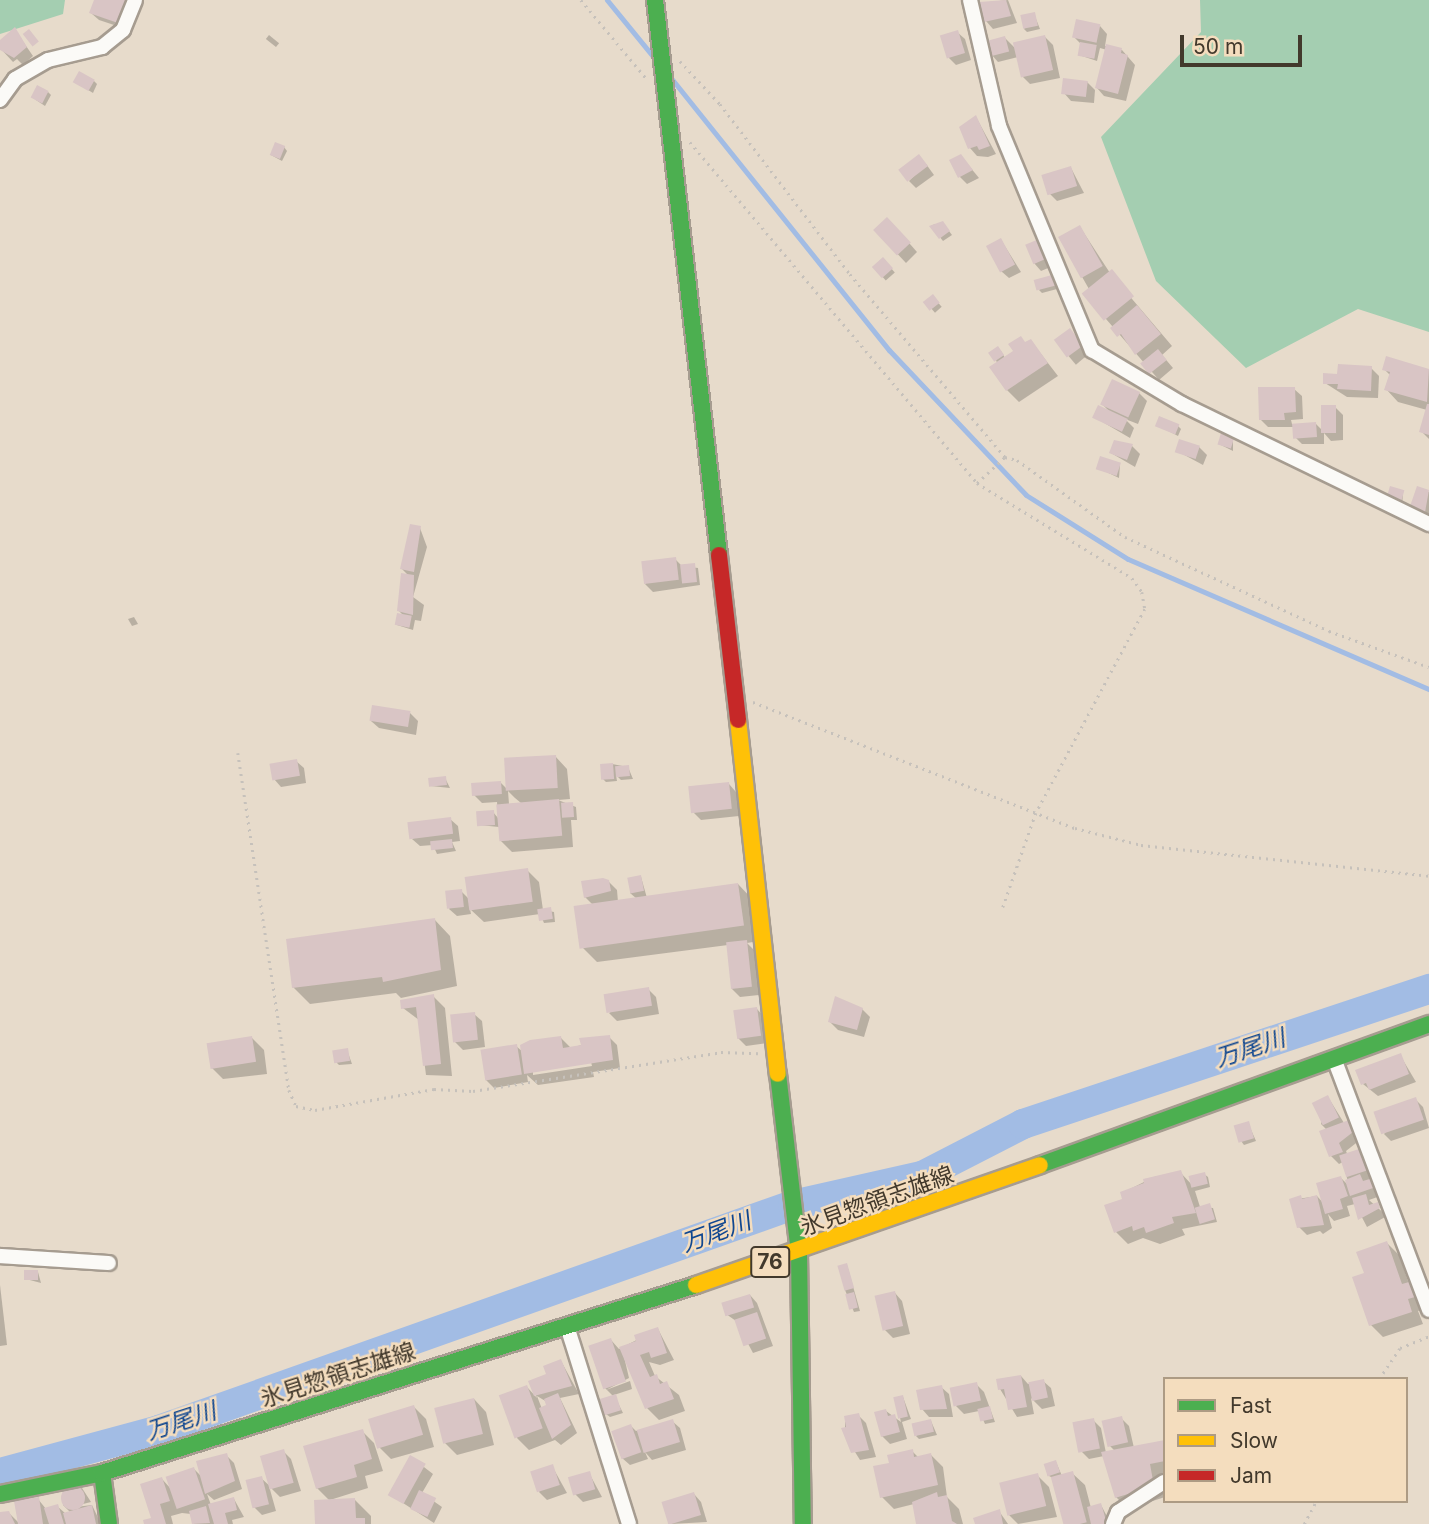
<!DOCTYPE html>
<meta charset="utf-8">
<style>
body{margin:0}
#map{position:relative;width:1429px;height:1524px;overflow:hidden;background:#e7dbcb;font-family:Inter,"Noto Sans JP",sans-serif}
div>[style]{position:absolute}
.forest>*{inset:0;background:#a4ceb1}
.shadow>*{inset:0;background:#0003;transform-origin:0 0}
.stream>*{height:5px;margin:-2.5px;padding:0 2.5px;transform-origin:2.5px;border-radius:2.5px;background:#a2bce4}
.river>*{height:30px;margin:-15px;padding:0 15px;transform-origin:15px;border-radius:15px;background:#a2bce4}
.building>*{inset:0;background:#d9c5c5;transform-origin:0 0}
.round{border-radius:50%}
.path>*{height:2.5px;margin-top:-1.25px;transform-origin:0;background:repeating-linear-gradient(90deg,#c6c1bb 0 2px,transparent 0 7px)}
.roads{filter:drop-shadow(2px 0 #a69c90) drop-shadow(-2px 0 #a69c90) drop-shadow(0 2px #a69c90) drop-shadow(0 -2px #a69c90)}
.street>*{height:14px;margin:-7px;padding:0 7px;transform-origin:7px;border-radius:7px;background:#fbfaf7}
.fast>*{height:16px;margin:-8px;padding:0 8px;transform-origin:8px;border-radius:8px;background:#4caf50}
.slow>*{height:16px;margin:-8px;padding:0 8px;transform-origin:8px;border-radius:8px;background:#ffc107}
.jam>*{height:16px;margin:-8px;padding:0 8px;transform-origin:8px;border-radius:8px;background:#c62828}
span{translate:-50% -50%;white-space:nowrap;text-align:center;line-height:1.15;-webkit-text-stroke:5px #f4ddbe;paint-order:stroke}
.shield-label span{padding:2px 5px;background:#f4ddbe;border:2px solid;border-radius:5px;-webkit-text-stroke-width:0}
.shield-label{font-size:21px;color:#42392c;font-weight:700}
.street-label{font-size:23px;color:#42392c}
.water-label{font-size:24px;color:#104790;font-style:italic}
.legend{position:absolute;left:1163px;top:1377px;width:245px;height:126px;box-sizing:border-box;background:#f4ddbe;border:2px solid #ad9b84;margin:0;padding:9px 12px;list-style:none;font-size:21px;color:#42392c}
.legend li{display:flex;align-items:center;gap:14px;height:35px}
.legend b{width:35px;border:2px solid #ad9b84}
.scale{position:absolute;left:1180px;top:35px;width:122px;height:32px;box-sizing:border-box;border:4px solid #42392c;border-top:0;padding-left:9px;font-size:21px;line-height:24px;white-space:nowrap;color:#42392c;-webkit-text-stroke:5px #f4ddbe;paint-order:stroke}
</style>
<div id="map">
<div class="forest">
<i style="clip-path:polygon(0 0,65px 0,63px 14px,0 34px)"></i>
<i style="clip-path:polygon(1200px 0,1429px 0,1429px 332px,1358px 309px,1246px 368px,1156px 281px,1101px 137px,1201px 32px)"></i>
</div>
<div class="shadow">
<i style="clip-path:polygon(95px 0,125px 1px,132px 9px,126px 29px,99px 20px,91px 13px)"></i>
<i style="clip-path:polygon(1008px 0,1017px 23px,993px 29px,986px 21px,981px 3px)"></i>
<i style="clip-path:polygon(1034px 14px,1040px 29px,1027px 32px,1024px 29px)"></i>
<i style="clip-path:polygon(1100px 26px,1107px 34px,1105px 46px,1122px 50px,1135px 65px,1126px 101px,1104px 96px,1097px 88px,1107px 50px,1100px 48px,1097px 61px,1079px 55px,1081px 44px,1075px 38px)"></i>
<i style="clip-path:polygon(15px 30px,33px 56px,23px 65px,17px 59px,13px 62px,0 48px,0 42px)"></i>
<i style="clip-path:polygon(957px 32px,965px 39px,971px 60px,956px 65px,948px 57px)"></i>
<i style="left:269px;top:35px;width:13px;height:5px;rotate:39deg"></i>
<i style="clip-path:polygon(1045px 37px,1053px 45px,1060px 78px,1030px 84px,1022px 76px,1018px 57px,998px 62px,991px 54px,1005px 38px,1017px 50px)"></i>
<i style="clip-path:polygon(94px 81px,97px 84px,93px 93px,75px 82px)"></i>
<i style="clip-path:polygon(1087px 82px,1095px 90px,1094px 103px,1071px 101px,1064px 93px)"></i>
<i style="clip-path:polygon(48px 92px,51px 95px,45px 106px,36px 100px)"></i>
<i style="clip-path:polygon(976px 117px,996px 154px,988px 157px,977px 156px,970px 148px)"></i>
<i style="clip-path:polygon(284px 147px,287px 151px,282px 161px,271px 155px)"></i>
<i style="clip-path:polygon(961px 156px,979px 178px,967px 184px,960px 177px)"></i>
<i style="clip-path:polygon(926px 164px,934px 175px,916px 188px,909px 181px)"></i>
<i style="clip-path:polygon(1071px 168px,1084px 193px,1057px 201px,1049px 193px)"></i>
<i style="clip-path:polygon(935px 224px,946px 227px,952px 235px,943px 241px,931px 226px)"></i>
<i style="clip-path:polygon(895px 227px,917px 252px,906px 263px,875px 230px)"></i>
<i style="clip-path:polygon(1080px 227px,1110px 273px,1172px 346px,1162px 355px,1173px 368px,1159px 380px,1106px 319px,1060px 238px)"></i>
<i style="clip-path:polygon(1001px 240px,1021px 272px,1009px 278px,1001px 271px)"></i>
<i style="clip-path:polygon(1039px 241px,1053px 266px,1041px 271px,1034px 263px)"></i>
<i style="left:883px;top:259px;width:18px;height:12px;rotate:49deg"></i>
<i style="clip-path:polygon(1051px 277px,1057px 289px,1042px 293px,1039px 290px)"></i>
<i style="left:933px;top:297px;width:13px;height:9px;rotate:48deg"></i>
<i style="left:1069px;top:330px;width:31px;height:17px;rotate:50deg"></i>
<i style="clip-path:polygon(1031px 341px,1058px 376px,1019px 402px,1007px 390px,996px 360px,1001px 351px,1005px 358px)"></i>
<i style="clip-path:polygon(1387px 358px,1429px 370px,1429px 439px,1421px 431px,1427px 410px,1398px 402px,1386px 389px,1390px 375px,1384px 369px)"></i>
<i style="clip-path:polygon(1371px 368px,1379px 376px,1378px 398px,1347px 397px,1325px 383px)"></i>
<i style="clip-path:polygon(1294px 389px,1302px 396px,1303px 419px,1291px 420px,1292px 424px,1316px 424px,1323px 431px,1335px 407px,1343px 415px,1343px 440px,1331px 441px,1324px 433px,1324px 444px,1302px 444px,1295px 437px,1294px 427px,1268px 427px,1260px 419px)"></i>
<i style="clip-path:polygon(1139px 393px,1147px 401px,1138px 424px,1125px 419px,1134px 428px,1130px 438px,1094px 417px,1111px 413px,1102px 404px)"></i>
<i style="clip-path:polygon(1157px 425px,1178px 426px,1181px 429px,1178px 436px)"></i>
<i style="clip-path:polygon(1233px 439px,1233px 451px,1219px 444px)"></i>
<i style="clip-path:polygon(1116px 442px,1132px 446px,1140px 454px,1135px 467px,1111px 453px)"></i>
<i style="clip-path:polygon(1199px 447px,1207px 455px,1203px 465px,1177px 451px)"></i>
<i style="clip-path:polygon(1120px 465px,1119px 478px,1098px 468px)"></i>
<i style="clip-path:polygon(1418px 488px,1429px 492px,1429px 523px,1417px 519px)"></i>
<i style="clip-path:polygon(1403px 492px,1402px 507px,1391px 504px)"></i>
<i style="clip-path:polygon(420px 528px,427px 547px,413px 597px,424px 605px,421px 621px,415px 620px,413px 630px,397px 625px,405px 617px,399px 611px,409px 576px,402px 569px)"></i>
<i style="clip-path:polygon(675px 559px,682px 566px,698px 568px,700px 585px,653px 592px,645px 584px)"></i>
<i style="clip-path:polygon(134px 617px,138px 624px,132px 626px,128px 619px)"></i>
<i style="clip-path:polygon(410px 713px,418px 721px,416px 735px,379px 728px,371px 721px)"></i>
<i style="clip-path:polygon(evenodd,555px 756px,567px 769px,570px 799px,558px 800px,576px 807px,577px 820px,571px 820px,573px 847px,512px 852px,500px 840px,499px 827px,479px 825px,493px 812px,498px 818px,497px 802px,482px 803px,474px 795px,500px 782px,508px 790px,555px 756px,508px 791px,515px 798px,521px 803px,509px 804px,508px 791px)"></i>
<i style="clip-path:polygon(296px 761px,304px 768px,306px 783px,281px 787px,274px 779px)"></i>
<i style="clip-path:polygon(612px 764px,628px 767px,633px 779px,621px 780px,616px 775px,617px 781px,606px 782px,603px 779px)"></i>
<i style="clip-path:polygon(445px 778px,450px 788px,431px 786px)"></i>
<i style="clip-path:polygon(729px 784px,736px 792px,739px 816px,701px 820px,693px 812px)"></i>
<i style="clip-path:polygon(450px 819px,458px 826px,460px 841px,452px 842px,456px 851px,437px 854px,433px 845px,420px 846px,412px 839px)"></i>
<i style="clip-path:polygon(527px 870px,539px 882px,543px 910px,554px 912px,555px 922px,544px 923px,540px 914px,484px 922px,470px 909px,471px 914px,457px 916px,449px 909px,461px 891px,470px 900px)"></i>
<i style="clip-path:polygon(641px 877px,647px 898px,738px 884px,754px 901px,759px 941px,747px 943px,754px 950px,759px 995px,740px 997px,732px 989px,728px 945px,597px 962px,581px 946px,593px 905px,585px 897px,609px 882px,617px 890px,618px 902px,637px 899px,630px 893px)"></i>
<i style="clip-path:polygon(434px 919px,450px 936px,457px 986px,401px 998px,396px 993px,310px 1004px,293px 987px)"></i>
<i style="clip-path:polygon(648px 989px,656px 997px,659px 1014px,617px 1021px,609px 1013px)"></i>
<i style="clip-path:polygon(433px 996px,445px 1008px,452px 1076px,426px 1075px,419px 1020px,403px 1008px)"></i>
<i style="clip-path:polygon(757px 1009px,764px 1017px,768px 1043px,746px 1046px,738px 1038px)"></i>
<i style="clip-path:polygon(862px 1009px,870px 1017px,864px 1037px,838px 1030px,830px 1022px)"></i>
<i style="clip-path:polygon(474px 1014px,482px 1021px,485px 1047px,463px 1050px,455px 1042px)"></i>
<i style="clip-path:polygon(evenodd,609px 1037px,617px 1045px,620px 1068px,593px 1072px,594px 1077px,538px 1085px,527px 1075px,528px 1082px,494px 1088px,486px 1080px,516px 1046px,523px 1052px,561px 1038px,571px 1048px,609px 1037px,591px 1062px,592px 1066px,533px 1075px,533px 1071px,591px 1062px)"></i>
<i style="clip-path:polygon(252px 1038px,264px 1050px,267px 1074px,223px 1079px,211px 1067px)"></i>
<i style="clip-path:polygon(347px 1050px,352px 1064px,339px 1065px,336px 1062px)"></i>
<i style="clip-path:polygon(1400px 1055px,1416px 1082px,1378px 1096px,1363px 1084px)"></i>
<i style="clip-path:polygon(1328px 1097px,1344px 1123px,1356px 1129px,1360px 1140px,1346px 1151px,1348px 1156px,1361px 1150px,1383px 1195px,1369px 1200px,1387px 1216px,1367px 1227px,1355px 1204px,1347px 1206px,1350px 1216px,1334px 1221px,1328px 1214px,1332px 1228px,1323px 1234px,1320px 1231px,1307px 1235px,1299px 1227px,1291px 1200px,1317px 1196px,1324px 1204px,1341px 1178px,1349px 1186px,1343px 1162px,1339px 1164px,1331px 1156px,1321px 1132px,1327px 1130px,1321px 1124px)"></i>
<i style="clip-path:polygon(1415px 1099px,1423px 1107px,1429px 1128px,1391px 1141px,1384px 1134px)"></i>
<i style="clip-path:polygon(1248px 1123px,1256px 1141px,1244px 1145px,1241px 1141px)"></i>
<i style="clip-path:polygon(1180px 1172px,1193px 1186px,1204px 1174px,1208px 1177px,1210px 1187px,1195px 1191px,1200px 1207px,1213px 1208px,1217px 1222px,1182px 1229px,1185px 1235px,1160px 1244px,1143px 1238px,1128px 1244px,1116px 1232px,1124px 1200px,1122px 1193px,1154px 1177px)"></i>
<i style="clip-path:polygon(1387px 1243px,1399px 1255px,1409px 1284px,1425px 1309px,1418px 1311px,1423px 1324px,1383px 1337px,1371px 1325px,1366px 1274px)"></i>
<i style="clip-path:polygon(847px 1265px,860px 1311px,854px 1312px,845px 1290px)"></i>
<i style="clip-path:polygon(38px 1272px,41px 1283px,26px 1279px)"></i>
<i style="clip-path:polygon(0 1285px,7px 1345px,0 1346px)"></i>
<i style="clip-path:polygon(895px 1293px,902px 1301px,910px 1334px,893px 1338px,885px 1330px)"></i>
<i style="clip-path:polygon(750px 1295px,757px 1303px,773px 1346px,753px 1353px,736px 1321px,726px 1314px)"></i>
<i style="clip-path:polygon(658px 1329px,674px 1360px,660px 1365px,649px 1362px,655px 1376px,679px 1395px,685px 1411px,659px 1420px,647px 1408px,622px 1348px,629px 1378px,606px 1390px,630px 1381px,632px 1389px,614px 1395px,623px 1413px,610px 1417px,606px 1414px,613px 1396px,605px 1388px,611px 1340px,619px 1349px)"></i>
<i style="clip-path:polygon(evenodd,561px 1361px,579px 1394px,560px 1398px,577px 1433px,561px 1445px,555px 1440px,529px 1450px,517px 1438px,527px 1387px,537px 1398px,531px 1382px,548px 1375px,561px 1361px,537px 1396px,547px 1402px,549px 1406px,542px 1409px,537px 1396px)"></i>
<i style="clip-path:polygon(1021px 1376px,1028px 1384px,1043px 1381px,1051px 1388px,1055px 1406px,1042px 1409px,1031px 1398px,1034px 1414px,1017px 1417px,1000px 1389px)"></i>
<i style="clip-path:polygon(976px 1384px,984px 1392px,995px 1422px,985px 1424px,979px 1411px,964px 1414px,956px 1406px)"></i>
<i style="clip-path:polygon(941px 1387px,949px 1394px,953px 1417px,929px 1417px,922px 1409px)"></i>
<i style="clip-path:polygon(903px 1397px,911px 1419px,902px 1422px,907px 1439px,890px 1444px,882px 1436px,886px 1411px,901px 1422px,895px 1398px)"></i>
<i style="clip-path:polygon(474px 1399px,486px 1412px,494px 1445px,457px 1455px,445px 1443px)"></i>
<i style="clip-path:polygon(414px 1407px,426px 1419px,434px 1447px,391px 1459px,379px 1447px)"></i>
<i style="clip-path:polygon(858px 1415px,866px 1423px,876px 1457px,860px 1460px,845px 1436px,845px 1417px)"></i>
<i style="clip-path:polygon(1121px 1418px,1129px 1426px,1134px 1448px,1165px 1442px,1165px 1475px,1161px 1476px,1165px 1497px,1128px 1509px,1116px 1497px,1104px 1456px,1089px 1459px,1081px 1451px,1093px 1420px,1101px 1428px,1106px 1453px,1115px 1451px,1110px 1446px)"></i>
<i style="clip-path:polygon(672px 1421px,680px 1428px,686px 1450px,652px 1460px,645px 1452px,648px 1459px,630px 1465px,622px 1458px,631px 1426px,636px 1431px)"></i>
<i style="clip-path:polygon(931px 1421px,937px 1435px,919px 1439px,916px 1436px)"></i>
<i style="clip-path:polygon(362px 1431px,374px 1443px,383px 1471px,365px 1476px,368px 1488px,330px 1500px,355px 1500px,371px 1516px,371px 1524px,317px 1524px,330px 1501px,317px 1488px)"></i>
<i style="clip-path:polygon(283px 1451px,291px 1459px,301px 1491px,280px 1497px,269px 1486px,276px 1511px,262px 1515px,254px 1507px,261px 1478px,272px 1488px)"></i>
<i style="clip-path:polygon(912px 1451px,919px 1458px,931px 1455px,943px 1467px,947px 1497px,959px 1509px,963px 1524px,918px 1524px,914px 1504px,894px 1509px,882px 1497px,891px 1464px)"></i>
<i style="clip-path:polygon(226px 1455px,234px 1463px,242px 1489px,214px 1500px,207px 1494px,211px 1505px,234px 1499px,244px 1517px,232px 1520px,233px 1524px,194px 1524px,191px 1514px,182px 1513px,171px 1516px,173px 1524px,146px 1524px,154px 1519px,162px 1479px,171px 1489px,194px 1469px,202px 1477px)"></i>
<i style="clip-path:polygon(411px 1457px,433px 1474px,422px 1493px,442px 1507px,434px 1523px,389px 1494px)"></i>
<i style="clip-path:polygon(1056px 1462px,1062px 1476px,1072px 1473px,1085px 1485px,1091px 1508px,1101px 1505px,1111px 1524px,1066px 1524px,1053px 1478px,1047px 1475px)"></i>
<i style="clip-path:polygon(552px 1466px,567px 1493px,547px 1500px,539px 1492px)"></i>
<i style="clip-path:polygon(589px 1473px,602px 1497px,583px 1502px,575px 1494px)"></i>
<i style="clip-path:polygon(1037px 1475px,1049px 1487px,1057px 1517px,1018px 1524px,1008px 1514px)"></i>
<i style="clip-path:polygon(82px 1488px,91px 1502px,67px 1508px,92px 1505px,101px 1524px,0 1524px,0 1514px,9px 1513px,20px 1524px,38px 1499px,46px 1509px,57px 1506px,66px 1514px,71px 1513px,63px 1505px,64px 1493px)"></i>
<i style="clip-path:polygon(694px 1494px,701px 1502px,707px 1522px,671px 1524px)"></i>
<i style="clip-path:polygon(999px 1511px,1008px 1524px,977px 1524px)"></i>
</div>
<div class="stream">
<i style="left:607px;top:0;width:77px;rotate:50.8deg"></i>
<i style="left:671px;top:78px;width:349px;rotate:51.3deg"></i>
<i style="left:889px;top:350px;width:199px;rotate:46.6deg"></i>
<i style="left:1026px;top:495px;width:120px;rotate:32.1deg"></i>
<i style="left:1128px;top:559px;width:328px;rotate:23.4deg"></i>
</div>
<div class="river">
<i style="left:0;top:1473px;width:165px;rotate:-15.1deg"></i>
<i style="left:159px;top:1430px;width:673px;rotate:-19.54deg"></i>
<i style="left:793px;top:1205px;width:132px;rotate:-12.7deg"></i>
<i style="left:922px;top:1176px;width:114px;rotate:-27.2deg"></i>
<i style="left:1023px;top:1124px;width:428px;rotate:-18.4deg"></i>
</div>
<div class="building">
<i style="clip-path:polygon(94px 0,126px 0,118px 23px,89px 13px)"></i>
<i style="clip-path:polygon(1006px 0,1011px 16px,984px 22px,979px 2px)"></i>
<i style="left:1035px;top:12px;width:14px;height:15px;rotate:78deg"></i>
<i style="left:1076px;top:19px;width:25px;height:19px;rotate:12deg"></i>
<i style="clip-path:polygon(15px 27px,27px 47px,14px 58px,0 50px,0 40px)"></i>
<i style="left:29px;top:29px;width:16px;height:8px;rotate:52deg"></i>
<i style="left:958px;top:30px;width:24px;height:19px;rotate:73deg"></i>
<i style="left:1045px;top:35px;width:36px;height:33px;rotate:77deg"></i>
<i style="left:1005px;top:36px;width:16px;height:19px;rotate:75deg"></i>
<i style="left:1080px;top:42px;width:17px;height:14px;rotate:10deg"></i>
<i style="clip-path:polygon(1106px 44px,1122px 48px,1121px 53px,1128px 55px,1118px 94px,1095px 88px)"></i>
<i style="left:79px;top:71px;width:18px;height:13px;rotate:29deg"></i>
<i style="left:1063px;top:78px;width:25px;height:16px;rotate:7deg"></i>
<i style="left:37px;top:85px;width:13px;height:14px;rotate:27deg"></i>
<i style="clip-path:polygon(976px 115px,990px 146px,979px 150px,977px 146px,968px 149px,959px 127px)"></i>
<i style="left:275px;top:142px;width:11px;height:14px;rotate:22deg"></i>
<i style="left:919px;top:154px;width:15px;height:26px;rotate:53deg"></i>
<i style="clip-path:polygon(961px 154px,973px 170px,958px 178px,949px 160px)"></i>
<i style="left:1071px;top:166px;width:21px;height:31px;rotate:73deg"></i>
<i style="left:887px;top:217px;width:35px;height:19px;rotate:47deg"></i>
<i style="clip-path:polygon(943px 221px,950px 231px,939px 239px,929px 226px)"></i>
<i style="left:1080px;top:225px;width:47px;height:25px;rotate:61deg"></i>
<i style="left:1001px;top:238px;width:30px;height:17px;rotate:62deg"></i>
<i style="left:1039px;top:239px;width:21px;height:15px;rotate:67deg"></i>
<i style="left:883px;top:257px;width:15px;height:15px;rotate:48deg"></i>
<i style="left:1112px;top:269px;width:35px;height:39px;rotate:51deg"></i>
<i style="left:1052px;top:275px;width:11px;height:19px;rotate:75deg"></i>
<i style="left:933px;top:294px;width:11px;height:13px;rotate:52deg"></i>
<i style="clip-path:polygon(1137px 305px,1161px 334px,1135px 355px,1121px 334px,1117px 337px,1110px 328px)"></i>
<i style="left:1070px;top:328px;width:22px;height:20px;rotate:54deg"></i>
<i style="clip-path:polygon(1021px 336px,1025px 342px,1031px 339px,1048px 363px,1006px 391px,989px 367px,1013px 351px,1008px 344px)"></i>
<i style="left:998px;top:346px;width:11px;height:12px;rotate:56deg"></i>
<i style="left:1158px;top:349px;width:14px;height:23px;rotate:51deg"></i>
<i style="clip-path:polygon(1386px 356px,1429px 369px,1427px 402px,1384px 390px,1390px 372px,1382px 370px)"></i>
<i style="clip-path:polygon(1338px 364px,1372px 366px,1371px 391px,1337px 389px,1338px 384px,1323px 384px,1323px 373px,1337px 374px)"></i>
<i style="left:1112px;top:379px;width:31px;height:28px;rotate:25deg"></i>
<i style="clip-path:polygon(1258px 387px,1295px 387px,1296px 412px,1284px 413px,1285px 420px,1259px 420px)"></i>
<i style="clip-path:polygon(1427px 404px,1429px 404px,1429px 435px,1419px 432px)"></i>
<i style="left:1098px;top:405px;width:33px;height:14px;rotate:25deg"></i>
<i style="left:1336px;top:405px;width:28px;height:15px;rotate:90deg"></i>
<i style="left:1159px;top:416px;width:22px;height:11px;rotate:22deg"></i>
<i style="left:1316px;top:422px;width:15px;height:24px;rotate:86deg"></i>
<i style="left:1221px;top:433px;width:14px;height:12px;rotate:17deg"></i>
<i style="left:1179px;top:439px;width:22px;height:14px;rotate:18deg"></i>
<i style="clip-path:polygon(1114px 440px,1133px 444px,1127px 460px,1109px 453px)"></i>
<i style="left:1100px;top:456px;width:22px;height:14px;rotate:18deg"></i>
<i style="left:1390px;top:486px;width:15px;height:16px;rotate:16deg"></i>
<i style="clip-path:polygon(1417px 486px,1429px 490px,1424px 518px,1408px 512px)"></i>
<i style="clip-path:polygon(410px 524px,421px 526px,414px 572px,400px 569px)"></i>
<i style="left:676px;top:557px;width:23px;height:35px;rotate:83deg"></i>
<i style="left:695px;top:563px;width:19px;height:15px;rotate:84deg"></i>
<i style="clip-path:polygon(401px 573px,414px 575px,413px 615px,397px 611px)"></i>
<i style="left:397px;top:613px;width:15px;height:12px;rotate:11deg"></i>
<i style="left:372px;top:705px;width:39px;height:16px;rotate:9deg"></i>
<i style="left:556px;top:755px;width:33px;height:52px;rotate:87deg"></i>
<i style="left:297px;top:759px;width:17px;height:28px;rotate:80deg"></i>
<i style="left:613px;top:763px;width:16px;height:13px;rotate:86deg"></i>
<i style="left:629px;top:765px;width:11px;height:14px;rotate:85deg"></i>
<i style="left:446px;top:776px;width:9px;height:18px;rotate:84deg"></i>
<i style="left:501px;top:781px;width:13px;height:30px;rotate:86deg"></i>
<i style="left:729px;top:782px;width:27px;height:41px;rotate:84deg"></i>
<i style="left:559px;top:799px;width:37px;height:63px;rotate:85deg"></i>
<i style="left:573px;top:802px;width:15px;height:12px;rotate:86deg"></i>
<i style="left:494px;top:810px;width:15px;height:18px;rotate:86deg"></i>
<i style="left:451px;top:817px;width:17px;height:44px;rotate:83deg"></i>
<i style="left:452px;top:839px;width:9px;height:22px;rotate:84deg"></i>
<i style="left:528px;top:868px;width:34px;height:64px;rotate:82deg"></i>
<i style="left:641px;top:875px;width:16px;height:14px;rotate:79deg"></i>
<i style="clip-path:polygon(603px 878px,609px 880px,611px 891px,584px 898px,581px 881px)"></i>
<i style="left:738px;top:883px;width:43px;height:166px;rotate:82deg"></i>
<i style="left:462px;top:889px;width:18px;height:17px;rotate:84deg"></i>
<i style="left:551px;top:907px;width:12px;height:14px;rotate:81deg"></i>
<i style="clip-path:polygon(435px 918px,441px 970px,383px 982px,382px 977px,292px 988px,286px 939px)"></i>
<i style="left:747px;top:940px;width:47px;height:21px;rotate:84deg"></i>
<i style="left:649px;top:987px;width:19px;height:46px;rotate:81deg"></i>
<i style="clip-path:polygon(434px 994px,441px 1064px,423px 1066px,416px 1007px,401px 1009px,400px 1000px)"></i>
<i style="clip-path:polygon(835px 996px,863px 1008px,857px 1030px,828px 1022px)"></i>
<i style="left:757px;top:1007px;width:29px;height:24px;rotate:82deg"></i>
<i style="left:475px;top:1012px;width:28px;height:25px;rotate:84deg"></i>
<i style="clip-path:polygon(610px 1035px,613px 1060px,524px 1074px,520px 1045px,530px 1040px,561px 1036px,563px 1048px,581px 1045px,579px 1038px)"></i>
<i style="left:252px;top:1036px;width:26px;height:46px;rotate:81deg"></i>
<i style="left:517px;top:1044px;width:31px;height:37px;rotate:81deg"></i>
<i style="left:348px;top:1048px;width:13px;height:16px;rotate:81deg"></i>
<i style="clip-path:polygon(1401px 1053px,1409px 1074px,1369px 1090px,1366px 1083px,1361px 1085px,1355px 1070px)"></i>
<i style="left:1328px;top:1095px;width:25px;height:18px;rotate:64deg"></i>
<i style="left:1416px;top:1097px;width:24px;height:45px;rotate:71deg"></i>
<i style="clip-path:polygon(1349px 1120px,1353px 1132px,1339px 1143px,1343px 1152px,1329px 1157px,1319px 1131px)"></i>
<i style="left:1249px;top:1121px;width:18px;height:16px;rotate:74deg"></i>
<i style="left:1362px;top:1148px;width:23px;height:24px;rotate:72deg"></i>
<i style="clip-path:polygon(1181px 1170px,1196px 1213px,1172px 1217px,1174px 1223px,1146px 1233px,1144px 1227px,1133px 1231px,1132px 1226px,1114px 1233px,1104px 1205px,1122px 1199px,1120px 1192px,1144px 1183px,1143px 1179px)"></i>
<i style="left:1205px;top:1172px;width:12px;height:17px;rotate:76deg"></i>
<i style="clip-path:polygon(1360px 1174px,1363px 1181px,1373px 1178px,1376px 1187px,1350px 1196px,1345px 1180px)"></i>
<i style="clip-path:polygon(1341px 1176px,1348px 1196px,1340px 1199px,1343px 1209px,1325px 1214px,1316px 1183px)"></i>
<i style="clip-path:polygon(1366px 1194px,1369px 1205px,1378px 1202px,1380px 1208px,1358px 1220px,1352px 1198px)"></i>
<i style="clip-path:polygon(1301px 1195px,1302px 1199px,1317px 1195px,1324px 1225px,1297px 1228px,1289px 1199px)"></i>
<i style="left:1210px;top:1203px;width:17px;height:16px;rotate:73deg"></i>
<i style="clip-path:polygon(1387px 1241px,1402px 1284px,1409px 1282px,1415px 1297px,1408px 1299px,1412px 1312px,1369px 1326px,1352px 1277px,1364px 1273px,1356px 1252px)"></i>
<i style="left:847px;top:1263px;width:26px;height:10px;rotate:74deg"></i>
<i style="left:24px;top:1270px;width:14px;height:10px"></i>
<i style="left:895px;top:1291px;width:36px;height:21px;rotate:77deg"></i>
<i style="left:854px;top:1292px;width:16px;height:9px;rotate:76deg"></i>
<i style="left:750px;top:1294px;width:14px;height:30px;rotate:73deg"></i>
<i style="left:757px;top:1312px;width:28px;height:24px;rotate:71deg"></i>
<i style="clip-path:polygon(658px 1327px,667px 1353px,651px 1358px,649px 1352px,640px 1355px,650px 1377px,657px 1374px,660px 1384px,667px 1381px,674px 1399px,645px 1409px,619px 1347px,636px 1341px,634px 1335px)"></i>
<i style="left:611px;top:1338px;width:46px;height:24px;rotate:71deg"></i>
<i style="clip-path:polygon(561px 1359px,572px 1386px,534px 1396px,528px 1381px,546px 1374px,543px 1366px)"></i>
<i style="clip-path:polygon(1021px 1375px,1027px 1407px,1008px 1410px,1004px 1389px,998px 1390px,996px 1379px)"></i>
<i style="left:1044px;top:1379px;width:19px;height:16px;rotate:78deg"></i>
<i style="left:977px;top:1382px;width:19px;height:28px;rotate:78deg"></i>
<i style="left:527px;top:1385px;width:46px;height:30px;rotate:70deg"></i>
<i style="clip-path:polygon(942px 1385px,947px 1409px,920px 1410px,916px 1390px)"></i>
<i style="clip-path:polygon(558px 1393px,571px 1425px,552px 1439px,539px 1408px,546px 1405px,544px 1399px)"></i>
<i style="left:616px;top:1394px;width:17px;height:17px;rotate:73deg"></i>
<i style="left:903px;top:1395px;width:22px;height:10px;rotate:77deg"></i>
<i style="left:474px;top:1398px;width:37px;height:41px;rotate:76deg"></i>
<i style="left:414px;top:1405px;width:31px;height:48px;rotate:73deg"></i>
<i style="left:990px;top:1406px;width:13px;height:13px;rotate:77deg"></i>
<i style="clip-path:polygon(886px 1409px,888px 1416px,895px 1414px,900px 1432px,881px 1437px,874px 1412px)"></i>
<i style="clip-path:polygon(859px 1413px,869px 1450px,851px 1453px,841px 1428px,846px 1427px,844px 1416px)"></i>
<i style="left:1122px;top:1416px;width:27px;height:21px;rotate:77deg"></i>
<i style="left:1094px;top:1418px;width:31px;height:22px;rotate:79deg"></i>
<i style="left:673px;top:1419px;width:24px;height:38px;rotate:73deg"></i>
<i style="left:931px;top:1419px;width:13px;height:20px;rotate:77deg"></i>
<i style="left:631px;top:1424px;width:30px;height:21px;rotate:70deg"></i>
<i style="clip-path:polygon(363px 1429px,372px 1459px,354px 1465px,357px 1477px,316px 1489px,303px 1446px)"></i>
<i style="clip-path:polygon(1165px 1440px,1165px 1461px,1150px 1464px,1154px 1486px,1115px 1498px,1101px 1452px)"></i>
<i style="left:284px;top:1449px;width:35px;height:25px;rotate:74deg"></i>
<i style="clip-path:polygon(913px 1449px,914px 1457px,931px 1453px,938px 1485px,880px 1498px,873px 1466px,889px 1463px,887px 1455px)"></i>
<i style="clip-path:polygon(227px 1453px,235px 1481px,205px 1494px,196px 1461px)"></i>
<i style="left:410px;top:1455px;width:18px;height:46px;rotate:29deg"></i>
<i style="left:1056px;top:1460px;width:13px;height:13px;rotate:72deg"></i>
<i style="left:553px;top:1464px;width:22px;height:24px;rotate:72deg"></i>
<i style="left:194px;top:1467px;width:34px;height:30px;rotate:71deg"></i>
<i style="left:590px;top:1471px;width:19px;height:23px;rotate:74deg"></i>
<i style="left:1073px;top:1471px;width:53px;height:23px;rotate:75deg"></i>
<i style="left:1038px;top:1473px;width:34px;height:40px;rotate:76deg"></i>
<i style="left:262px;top:1476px;width:29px;height:17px;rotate:76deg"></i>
<i style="clip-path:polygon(162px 1477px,170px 1501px,160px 1504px,166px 1524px,144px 1524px,143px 1520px,151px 1518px,140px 1484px)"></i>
<i class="round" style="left:61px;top:1486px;width:24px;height:24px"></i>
<i style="left:419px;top:1490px;width:19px;height:21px;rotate:25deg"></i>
<i style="left:694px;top:1492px;width:24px;height:34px;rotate:73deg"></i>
<i style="clip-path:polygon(937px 1492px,938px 1497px,947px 1495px,952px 1521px,957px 1524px,916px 1524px,912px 1502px)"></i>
<i style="clip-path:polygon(39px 1497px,43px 1524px,18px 1524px,14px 1501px)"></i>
<i style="clip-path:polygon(234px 1497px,237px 1510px,225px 1513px,228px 1524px,214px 1524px,208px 1504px)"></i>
<i style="clip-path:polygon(355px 1498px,356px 1518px,365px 1518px,365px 1524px,315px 1524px,314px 1500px)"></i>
<i style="clip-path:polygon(1101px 1503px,1107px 1524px,1091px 1524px,1087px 1507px)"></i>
<i style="clip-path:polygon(58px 1504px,64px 1524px,49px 1524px,44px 1508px)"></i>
<i style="clip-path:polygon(92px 1505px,96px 1524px,66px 1524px,63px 1513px)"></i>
<i style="clip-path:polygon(206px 1506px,210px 1523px,192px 1524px,189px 1511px)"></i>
<i style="clip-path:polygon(1000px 1509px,1003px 1524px,975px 1524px,973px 1518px)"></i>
<i style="clip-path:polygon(9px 1511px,15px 1524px,0 1524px,0 1512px)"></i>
</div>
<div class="path">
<i style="left:581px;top:0;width:102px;rotate:50.2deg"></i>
<i style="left:680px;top:61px;width:59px;rotate:47.1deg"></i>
<i style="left:720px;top:104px;width:214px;rotate:52.6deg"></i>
<i style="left:850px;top:274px;width:240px;rotate:49.7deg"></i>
<i style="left:690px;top:142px;width:446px;rotate:49.9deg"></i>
<i style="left:977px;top:483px;width:182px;rotate:31.5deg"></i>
<i style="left:1132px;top:578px;width:17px;rotate:54deg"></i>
<i style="left:1142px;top:592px;width:17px;rotate:80deg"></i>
<i style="left:1145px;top:609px;width:231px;rotate:118.1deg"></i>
<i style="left:1036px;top:813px;width:100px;rotate:109.3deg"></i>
<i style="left:977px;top:483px;width:38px;rotate:-43deg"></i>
<i style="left:1005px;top:457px;width:12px;rotate:14deg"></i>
<i style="left:1017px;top:460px;width:133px;rotate:35.5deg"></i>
<i style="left:1125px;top:537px;width:225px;rotate:24.7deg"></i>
<i style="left:1329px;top:631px;width:106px;rotate:19.8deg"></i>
<i style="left:753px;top:702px;width:346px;rotate:21.4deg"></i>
<i style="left:1075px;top:828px;width:68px;rotate:14.4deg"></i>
<i style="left:1141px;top:845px;width:290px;rotate:6.1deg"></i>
<i style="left:238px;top:753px;width:341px;rotate:81.4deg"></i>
<i style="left:289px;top:1090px;width:17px;rotate:66deg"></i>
<i style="left:296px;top:1106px;width:19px;rotate:12deg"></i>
<i style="left:315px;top:1110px;width:121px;rotate:-10deg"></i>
<i style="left:434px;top:1089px;width:39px;rotate:3deg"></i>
<i style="left:473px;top:1091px;width:251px;rotate:-8.9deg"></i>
<i style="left:721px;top:1052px;width:37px;rotate:2deg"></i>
<i style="left:1379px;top:1379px;width:37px;rotate:-56deg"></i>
<i style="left:1400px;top:1348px;width:31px;rotate:-22deg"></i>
<i style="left:1304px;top:1524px;width:26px;rotate:-62deg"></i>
</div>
<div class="roads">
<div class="street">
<i style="left:970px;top:0;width:129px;rotate:77deg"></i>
<i style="left:999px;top:126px;width:243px;rotate:67.5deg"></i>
<i style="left:1092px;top:350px;width:105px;rotate:31deg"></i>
<i style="left:1182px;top:404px;width:275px;rotate:25.9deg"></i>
<i style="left:0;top:100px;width:26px;rotate:-54deg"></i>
<i style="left:15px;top:79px;width:38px;rotate:-30deg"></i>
<i style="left:48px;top:60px;width:56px;rotate:-13.5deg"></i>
<i style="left:102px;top:47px;width:27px;rotate:-39deg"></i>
<i style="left:123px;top:30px;width:32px;rotate:-68deg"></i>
<i style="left:1335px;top:1061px;width:266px;rotate:69.3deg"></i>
<i style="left:0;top:1256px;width:109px;rotate:3.7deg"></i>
<i style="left:567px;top:1326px;width:207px;rotate:72.6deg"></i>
<i style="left:1113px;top:1524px;width:13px;rotate:-67deg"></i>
<i style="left:1118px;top:1512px;width:55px;rotate:-33.1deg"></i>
</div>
<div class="fast">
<i style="left:655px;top:0;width:559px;rotate:83.42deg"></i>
<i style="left:778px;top:1074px;width:180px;rotate:83.3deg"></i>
<i style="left:799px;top:1253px;width:271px;rotate:89.2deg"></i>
<i style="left:1040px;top:1165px;width:414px;rotate:-19.9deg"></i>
<i style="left:102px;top:1473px;width:51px;rotate:82.2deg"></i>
<i style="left:0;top:1494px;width:104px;rotate:-11.6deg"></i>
<i style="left:102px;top:1473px;width:623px;rotate:-17.56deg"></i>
</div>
<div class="slow">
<i style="left:738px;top:720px;width:356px;rotate:83.6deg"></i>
<i style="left:696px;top:1285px;width:364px;rotate:-19.2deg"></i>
</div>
<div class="jam">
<i style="left:719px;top:555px;width:166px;rotate:83.4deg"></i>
</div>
</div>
<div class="shield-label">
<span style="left:770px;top:1262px">76</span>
</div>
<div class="street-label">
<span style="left:877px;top:1201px;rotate:-20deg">氷見惣領志雄線</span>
<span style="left:338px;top:1375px;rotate:-18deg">氷見惣領志雄線</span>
</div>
<div class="water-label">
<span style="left:1250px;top:1048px;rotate:-18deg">万尾川</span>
<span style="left:716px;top:1232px;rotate:-20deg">万尾川</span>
<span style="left:181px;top:1421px;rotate:-18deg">万尾川</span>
</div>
<ul class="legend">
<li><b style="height:9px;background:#4caf50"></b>Fast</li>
<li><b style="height:9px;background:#ffc107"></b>Slow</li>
<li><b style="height:9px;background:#c62828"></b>Jam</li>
</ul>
<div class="scale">50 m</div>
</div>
